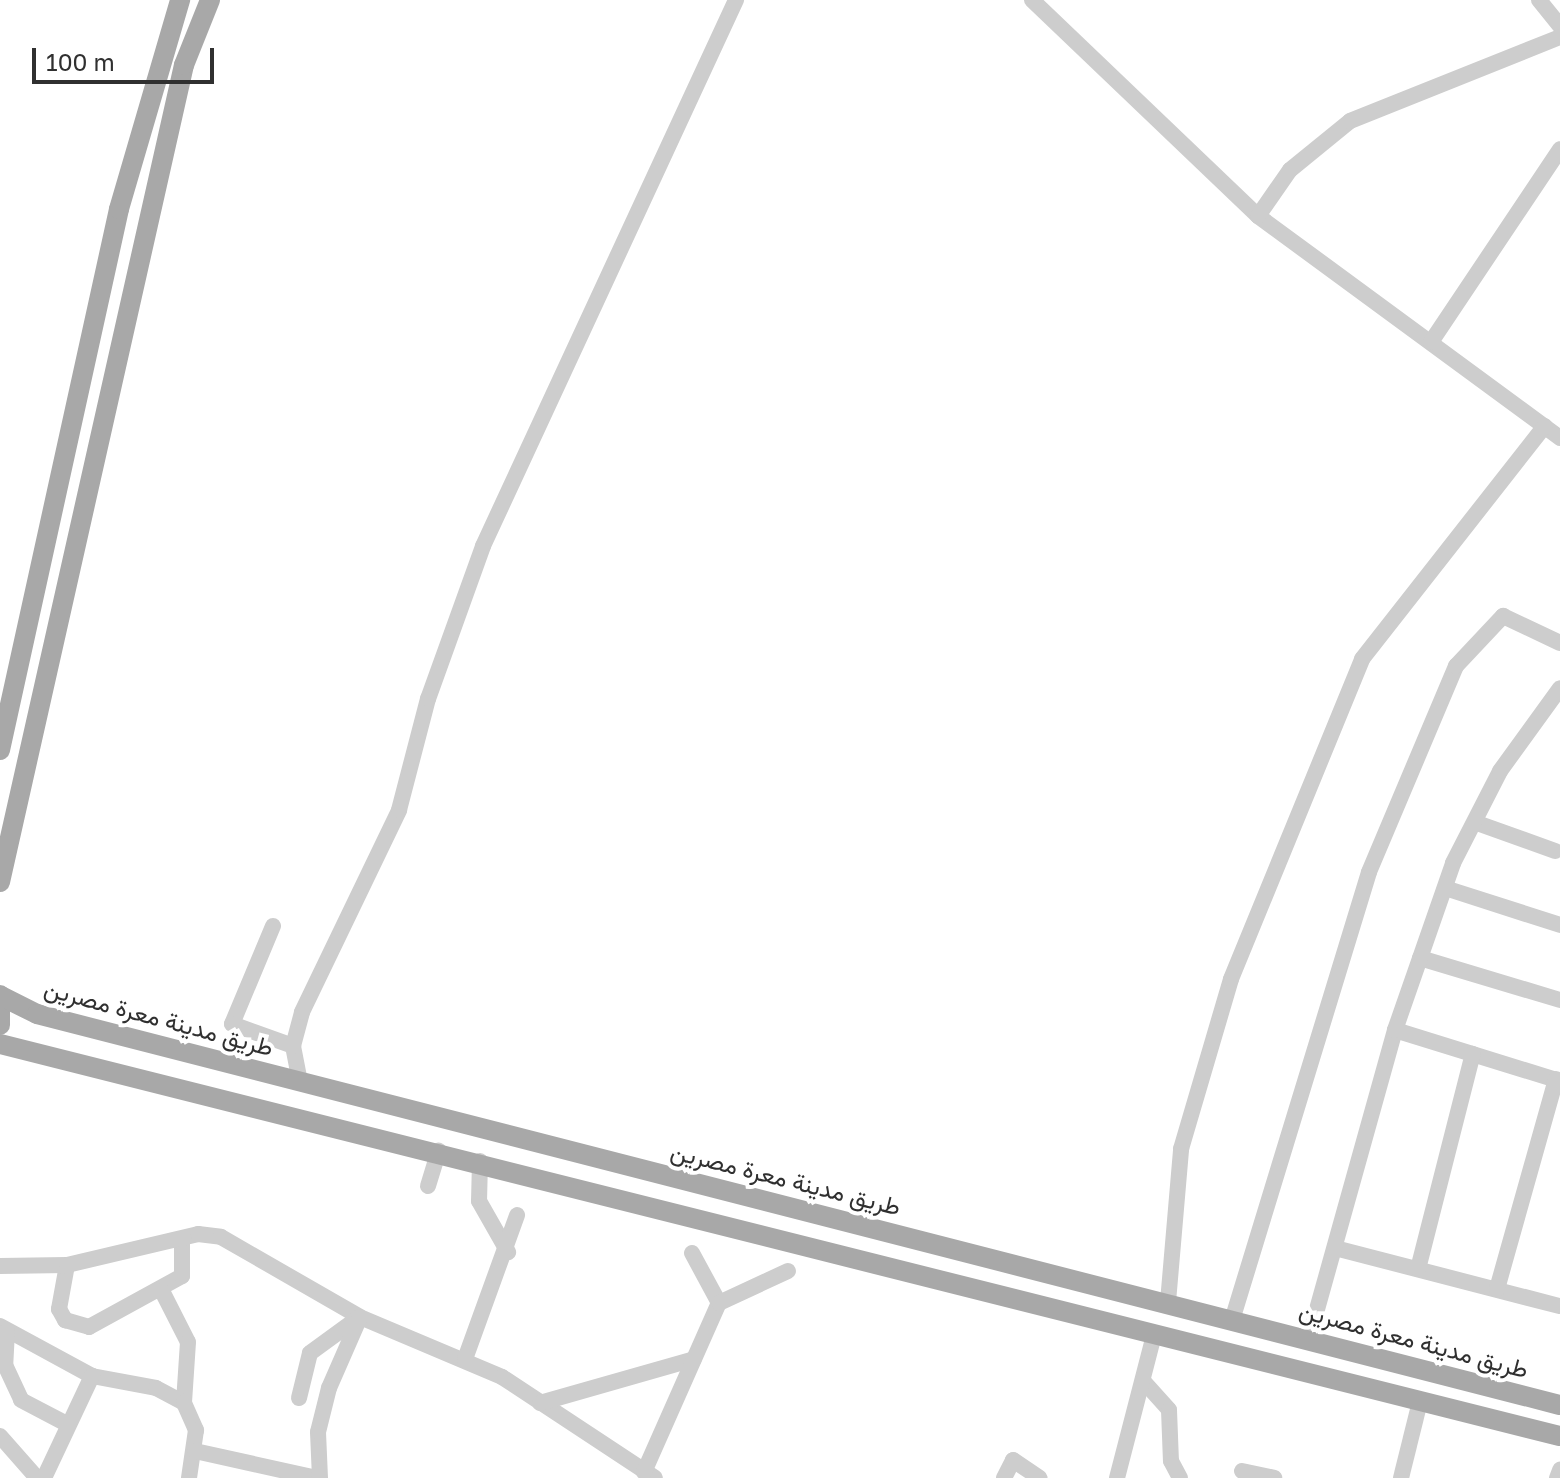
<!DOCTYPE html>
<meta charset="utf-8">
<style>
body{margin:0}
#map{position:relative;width:1560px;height:1478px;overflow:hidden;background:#fff;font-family:"Golos Text",Vazirmatn,sans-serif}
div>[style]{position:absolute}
.minor>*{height:16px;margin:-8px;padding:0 8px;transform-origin:8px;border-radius:8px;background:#cdcdcd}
.major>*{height:20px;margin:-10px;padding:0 10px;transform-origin:10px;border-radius:10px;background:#a8a8a8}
span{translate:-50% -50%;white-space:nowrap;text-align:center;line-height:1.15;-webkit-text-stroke:8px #fff;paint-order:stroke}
.street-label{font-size:24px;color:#303030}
.scale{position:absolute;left:32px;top:48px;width:182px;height:36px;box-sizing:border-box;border:4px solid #303030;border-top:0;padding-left:10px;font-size:24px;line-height:28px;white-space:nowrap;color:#303030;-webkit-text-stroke:6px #fff;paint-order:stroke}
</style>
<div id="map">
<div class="minor">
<i style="left:1032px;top:0;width:313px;rotate:43.7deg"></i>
<i style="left:1258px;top:216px;width:375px;rotate:36.3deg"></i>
<i style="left:1539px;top:0;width:33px;rotate:51deg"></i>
<i style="left:1258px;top:216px;width:56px;rotate:-55.2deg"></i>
<i style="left:1290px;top:170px;width:77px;rotate:-39.2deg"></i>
<i style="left:1350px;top:121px;width:226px;rotate:-21.8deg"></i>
<i style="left:1431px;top:342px;width:232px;rotate:-56.2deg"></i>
<i style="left:1477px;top:823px;width:83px;rotate:19.7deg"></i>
<i style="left:1445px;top:888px;width:121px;rotate:17.8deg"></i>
<i style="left:273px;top:926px;width:106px;rotate:112.7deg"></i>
<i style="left:232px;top:1024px;width:65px;rotate:19.8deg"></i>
<i style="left:1420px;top:958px;width:146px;rotate:16.7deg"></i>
<i style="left:1395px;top:1030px;width:173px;rotate:17.2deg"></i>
<i style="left:300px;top:1082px;width:37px;rotate:-101deg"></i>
<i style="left:293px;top:1046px;width:35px;rotate:-75deg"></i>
<i style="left:302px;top:1012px;width:224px;rotate:-64.3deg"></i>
<i style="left:399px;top:810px;width:115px;rotate:-75.4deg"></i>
<i style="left:428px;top:699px;width:163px;rotate:-70.2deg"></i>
<i style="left:483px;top:546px;width:602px;rotate:-65.14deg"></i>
<i style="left:480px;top:1161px;width:40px;rotate:91.4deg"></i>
<i style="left:479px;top:1201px;width:59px;rotate:60.4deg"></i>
<i style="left:428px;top:1186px;width:37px;rotate:-73deg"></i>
<i style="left:1335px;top:1248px;width:232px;rotate:14.5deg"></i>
<i style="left:692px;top:1253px;width:57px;rotate:61.6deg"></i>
<i style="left:67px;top:1265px;width:45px;rotate:100.3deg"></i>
<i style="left:59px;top:1309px;width:13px;rotate:61deg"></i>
<i style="left:65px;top:1320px;width:25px;rotate:16deg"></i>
<i style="left:89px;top:1327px;width:106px;rotate:-28.7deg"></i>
<i style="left:182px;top:1276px;width:37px;rotate:-90deg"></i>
<i style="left:0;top:1266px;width:67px;rotate:-0.9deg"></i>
<i style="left:67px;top:1265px;width:135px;rotate:-13.3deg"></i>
<i style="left:198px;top:1234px;width:23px;rotate:7deg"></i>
<i style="left:221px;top:1237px;width:160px;rotate:29.9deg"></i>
<i style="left:360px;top:1317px;width:154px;rotate:22.9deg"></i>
<i style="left:502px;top:1377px;width:183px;rotate:33.4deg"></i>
<i style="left:1418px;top:1269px;width:222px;rotate:-75.7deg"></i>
<i style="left:1497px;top:1289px;width:218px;rotate:-74.3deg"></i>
<i style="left:162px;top:1291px;width:57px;rotate:63deg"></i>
<i style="left:188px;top:1342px;width:61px;rotate:93.8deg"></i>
<i style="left:1168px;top:1302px;width:154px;rotate:-85.1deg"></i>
<i style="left:1181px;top:1149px;width:177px;rotate:-73.6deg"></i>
<i style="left:1231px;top:979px;width:346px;rotate:-67.7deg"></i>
<i style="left:1362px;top:659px;width:296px;rotate:-51.9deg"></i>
<i style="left:1233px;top:1317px;width:465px;rotate:-73deg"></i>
<i style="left:1369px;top:872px;width:224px;rotate:-67.1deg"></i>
<i style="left:1456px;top:666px;width:69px;rotate:-46.8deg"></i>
<i style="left:1503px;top:616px;width:63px;rotate:25.3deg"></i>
<i style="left:0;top:1326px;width:105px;rotate:28.5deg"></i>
<i style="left:92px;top:1376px;width:65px;rotate:10.6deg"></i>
<i style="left:156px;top:1388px;width:32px;rotate:28deg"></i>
<i style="left:184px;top:1403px;width:30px;rotate:66deg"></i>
<i style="left:196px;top:1430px;width:49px;rotate:98.3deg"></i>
<i style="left:7px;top:1331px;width:34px;rotate:93deg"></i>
<i style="left:5px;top:1365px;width:38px;rotate:65deg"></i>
<i style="left:21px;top:1400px;width:52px;rotate:27.6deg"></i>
<i style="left:1309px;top:1338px;width:320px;rotate:-74.4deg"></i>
<i style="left:1395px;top:1030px;width:177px;rotate:-70.8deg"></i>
<i style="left:1453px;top:863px;width:103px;rotate:-62.9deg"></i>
<i style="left:1500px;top:771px;width:102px;rotate:-54.1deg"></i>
<i style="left:465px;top:1359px;width:153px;rotate:-70.1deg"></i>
<i style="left:1145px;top:1383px;width:36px;rotate:48deg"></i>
<i style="left:1169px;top:1410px;width:51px;rotate:87.8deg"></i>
<i style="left:1171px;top:1461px;width:19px;rotate:62deg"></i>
<i style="left:299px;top:1398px;width:46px;rotate:-76.3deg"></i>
<i style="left:310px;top:1353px;width:59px;rotate:-36.1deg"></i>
<i style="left:540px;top:1403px;width:160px;rotate:-15.9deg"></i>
<i style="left:0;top:1436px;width:56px;rotate:48.6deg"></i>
<i style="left:195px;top:1451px;width:125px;rotate:12.5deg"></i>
<i style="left:1242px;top:1471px;width:33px;rotate:12deg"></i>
<i style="left:644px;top:1472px;width:185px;rotate:-66.1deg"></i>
<i style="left:719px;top:1303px;width:76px;rotate:-24.9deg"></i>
<i style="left:44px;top:1478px;width:113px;rotate:-64.8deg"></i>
<i style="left:320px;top:1478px;width:46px;rotate:-92.5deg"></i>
<i style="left:318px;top:1432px;width:45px;rotate:-76deg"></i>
<i style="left:329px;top:1388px;width:77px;rotate:-66.4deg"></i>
<i style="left:1004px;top:1478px;width:20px;rotate:-63deg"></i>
<i style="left:1013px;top:1460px;width:32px;rotate:34deg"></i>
<i style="left:1117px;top:1478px;width:148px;rotate:-75.5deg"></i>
<i style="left:1401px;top:1478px;width:79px;rotate:-76.1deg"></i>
<i style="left:1557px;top:1478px;width:9px;rotate:-69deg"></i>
</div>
<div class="major">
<i style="left:0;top:750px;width:554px;rotate:-77.59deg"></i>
<i style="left:119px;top:209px;width:218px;rotate:-73.7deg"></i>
<i style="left:0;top:882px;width:837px;rotate:-77.31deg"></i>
<i style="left:184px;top:65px;width:70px;rotate:-68.2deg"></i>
<i style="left:0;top:995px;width:30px;rotate:90deg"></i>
<i style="left:1px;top:996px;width:40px;rotate:26.6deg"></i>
<i style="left:37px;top:1014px;width:1572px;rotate:14.4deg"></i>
<i style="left:0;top:1044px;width:1608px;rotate:14.11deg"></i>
</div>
<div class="street-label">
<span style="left:159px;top:1017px;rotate:15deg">طريق مدينة معرة مصرين</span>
<span style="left:786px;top:1178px;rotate:14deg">طريق مدينة معرة مصرين</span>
<span style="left:1414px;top:1339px;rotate:15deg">طريق مدينة معرة مصرين</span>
</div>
<div class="scale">100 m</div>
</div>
